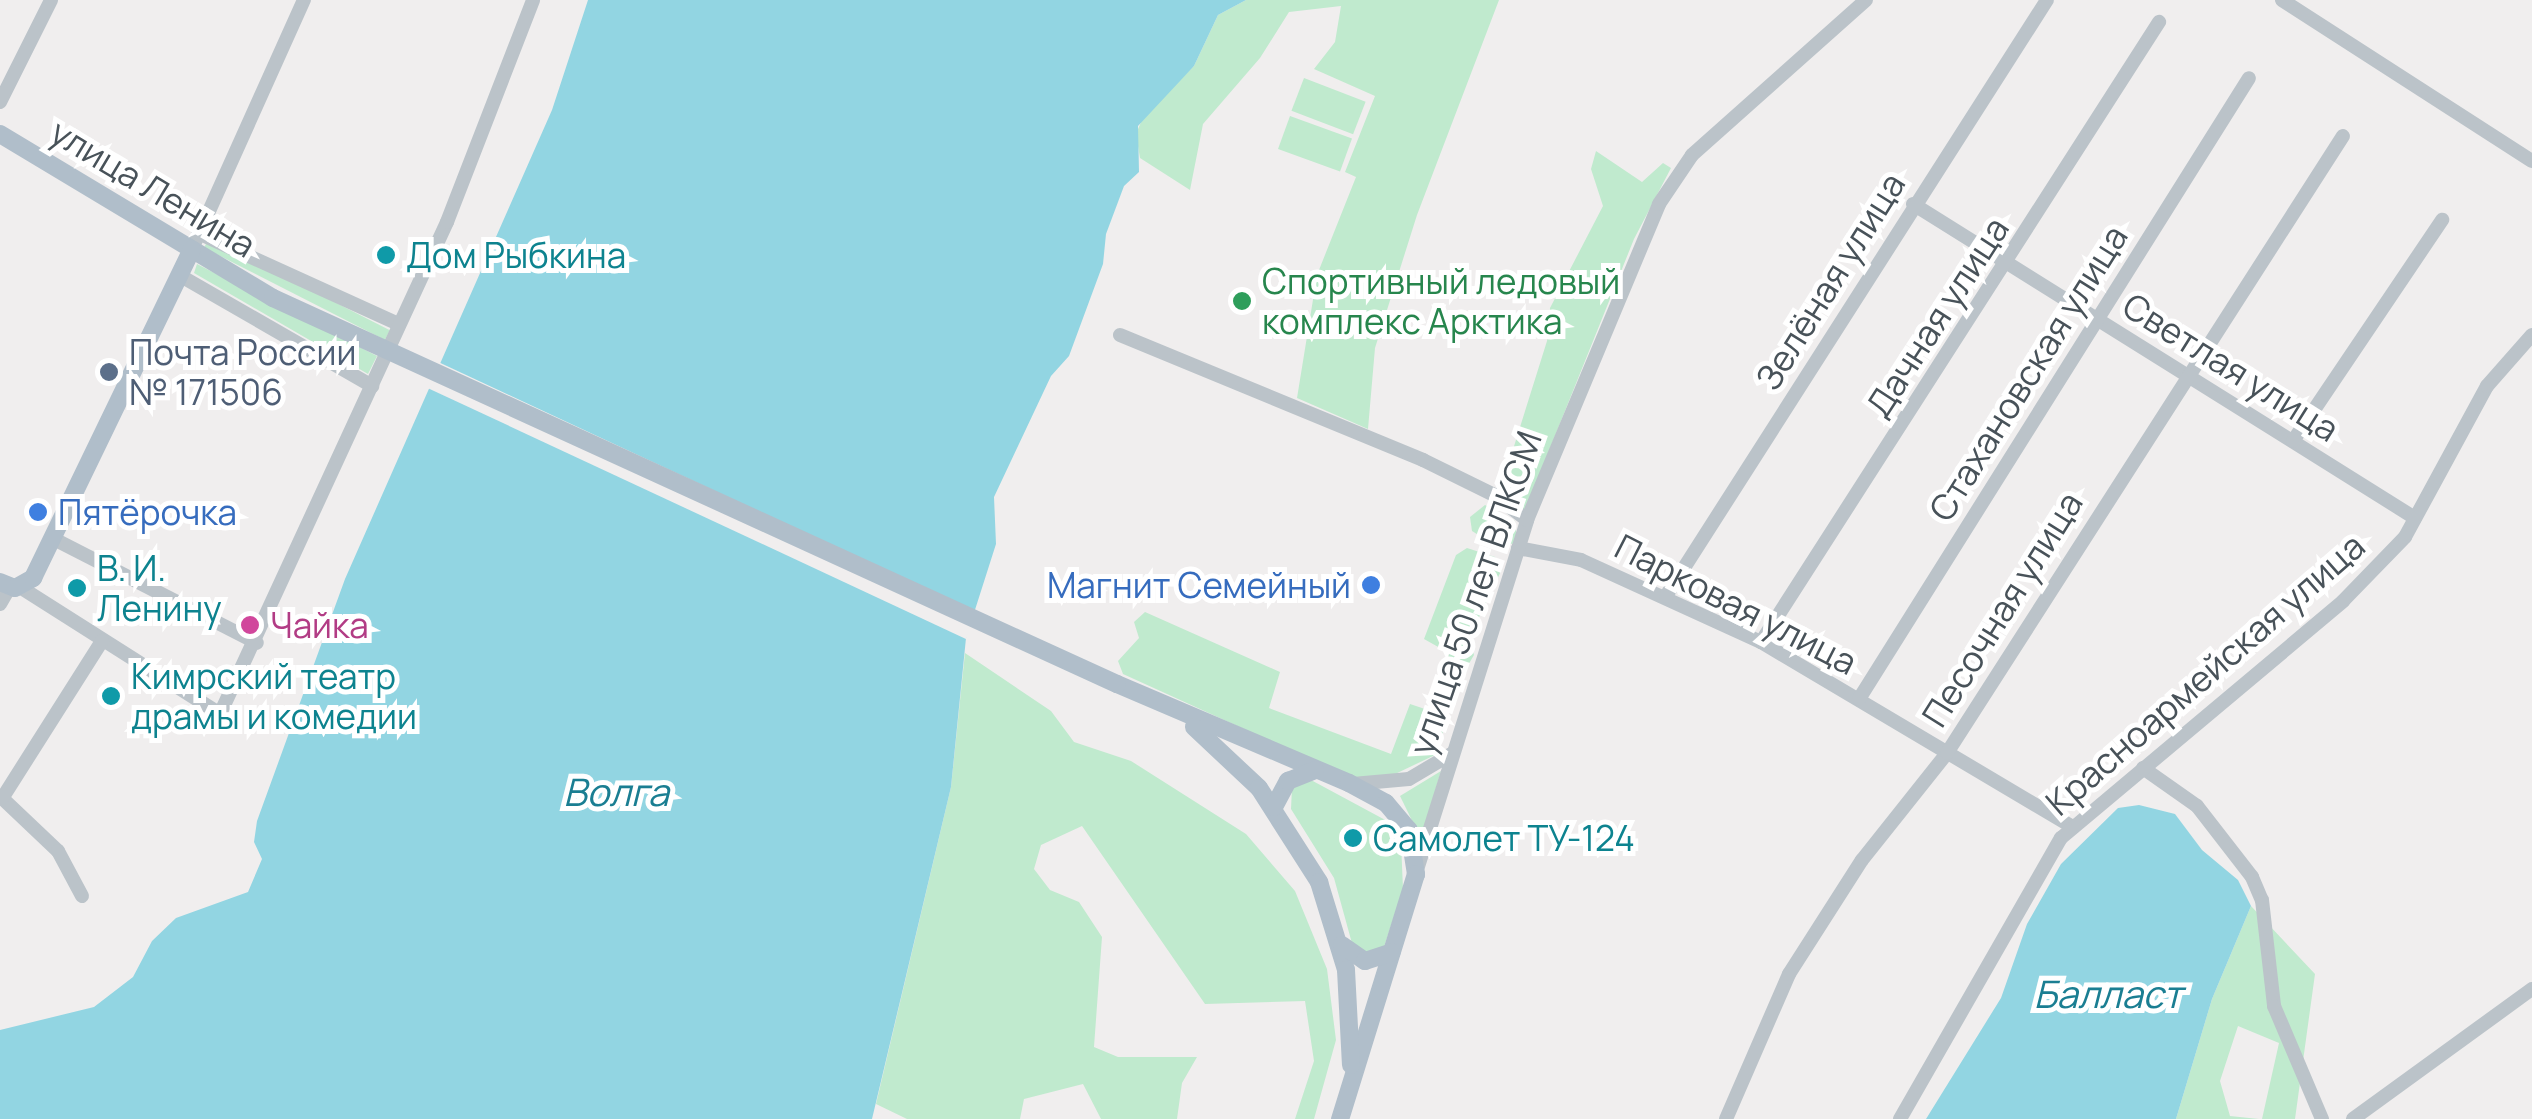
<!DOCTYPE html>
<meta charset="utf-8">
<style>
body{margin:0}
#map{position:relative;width:2532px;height:1119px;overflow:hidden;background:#f0eeee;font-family:Manrope,sans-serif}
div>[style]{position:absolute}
.green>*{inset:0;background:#c0eace;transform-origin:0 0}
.water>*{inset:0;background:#92d5e2}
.pier>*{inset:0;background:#f0eeee;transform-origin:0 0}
.minor>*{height:14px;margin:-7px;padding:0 7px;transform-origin:7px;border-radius:7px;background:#bbc3c9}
.major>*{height:18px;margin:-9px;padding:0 9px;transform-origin:9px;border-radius:9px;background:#b0beca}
.major-bridge>*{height:18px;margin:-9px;padding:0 9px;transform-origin:9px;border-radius:9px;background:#b0beca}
.dots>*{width:28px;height:28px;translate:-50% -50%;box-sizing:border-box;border:5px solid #fff;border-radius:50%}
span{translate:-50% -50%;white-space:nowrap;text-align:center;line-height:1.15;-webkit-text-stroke:10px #fff;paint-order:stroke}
.street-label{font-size:35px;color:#485259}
.culture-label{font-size:35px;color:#0d838f}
.left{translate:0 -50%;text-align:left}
.leisure-label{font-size:35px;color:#27864d}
.service-label{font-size:35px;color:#4e5e75}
.shop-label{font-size:35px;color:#366cbe}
.right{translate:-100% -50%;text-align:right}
.hotel-label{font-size:35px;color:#b23c85}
.water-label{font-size:38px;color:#1a7e92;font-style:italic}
</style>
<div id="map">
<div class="green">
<i style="clip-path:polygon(1246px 0,1499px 0,1417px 215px,1375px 348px,1368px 429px,1297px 398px,1317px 275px,1356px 177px,1345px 172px,1375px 96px,1314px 69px,1335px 42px,1341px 6px,1289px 12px,1260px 58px,1203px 124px,1190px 190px,1140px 158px,1136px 134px,1144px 115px,1194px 66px,1218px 15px)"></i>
<i style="left:1304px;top:78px;width:66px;height:35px;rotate:21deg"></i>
<i style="left:1290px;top:116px;width:66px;height:35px;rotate:20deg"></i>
<i style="clip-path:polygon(1596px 151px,1642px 182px,1663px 163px,1671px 168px,1634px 239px,1524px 513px,1499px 494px,1547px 341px,1550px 308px,1603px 206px,1591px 169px)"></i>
<i style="left:209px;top:238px;width:203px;height:11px;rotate:27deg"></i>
<i style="clip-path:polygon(197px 264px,377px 356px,368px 374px,194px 273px)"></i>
<i style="clip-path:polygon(1485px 505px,1515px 521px,1517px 543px,1496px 546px,1472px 531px,1470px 517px)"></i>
<i style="clip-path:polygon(1467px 548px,1495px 557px,1502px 569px,1469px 638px,1474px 655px,1464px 672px,1447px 667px,1449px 653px,1424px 639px,1456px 555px)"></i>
<i style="clip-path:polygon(1145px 612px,1280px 672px,1269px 708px,1391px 754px,1410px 704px,1440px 714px,1445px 726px,1435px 755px,1393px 775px,1352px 778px,1123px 674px,1118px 661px,1139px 638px,1134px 622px)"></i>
<i style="clip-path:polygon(965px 653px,1051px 711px,1074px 742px,1131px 761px,1246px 834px,1295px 891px,1327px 969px,1336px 1040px,1314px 1119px,1295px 1119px,1314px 1061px,1305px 1001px,1205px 1004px,1082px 826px,1041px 845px,1034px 869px,1050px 890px,1079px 902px,1102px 937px,1094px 1047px,1118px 1057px,1197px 1057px,1182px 1083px,1177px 1119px,1101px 1119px,1083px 1084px,1024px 1099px,1020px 1119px,907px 1119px,876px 1104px,951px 787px)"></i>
<i style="clip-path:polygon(1441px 771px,1421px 839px,1400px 796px)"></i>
<i style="clip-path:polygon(1311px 780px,1389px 822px,1401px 842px,1403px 889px,1383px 950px,1373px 956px,1353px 947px,1334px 878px,1291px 809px,1292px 787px)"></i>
<i style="clip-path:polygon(2251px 906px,2315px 974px,2295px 1119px,2262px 1119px,2279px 1043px,2238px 1026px,2220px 1081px,2230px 1116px,2259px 1119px,2176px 1119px,2212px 999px)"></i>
</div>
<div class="water">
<i style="clip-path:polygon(588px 0,1246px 0,1218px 15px,1194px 66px,1138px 126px,1139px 172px,1124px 186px,1106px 234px,1103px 264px,1069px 356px,1051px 376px,994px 497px,996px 544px,966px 638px,951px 787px,872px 1119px,0 1119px,0 1030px,94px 1007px,133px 977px,152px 941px,176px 918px,248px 892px,262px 859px,254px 842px,257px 821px,345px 579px,552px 110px)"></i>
<i style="clip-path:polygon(2139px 805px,2175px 814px,2202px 850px,2238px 880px,2251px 906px,2212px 999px,2176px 1119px,1926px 1119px,2001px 998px,2027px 924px,2061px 864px,2118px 808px)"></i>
</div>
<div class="pier">
<i style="left:434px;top:360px;width:600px;height:28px;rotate:25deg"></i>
</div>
<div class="minor">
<i style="left:2282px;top:0;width:297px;rotate:32.8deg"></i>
<i style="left:0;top:102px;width:114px;rotate:-63.4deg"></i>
<i style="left:1913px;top:204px;width:592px;rotate:32.03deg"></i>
<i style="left:198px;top:233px;width:221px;rotate:24.4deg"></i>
<i style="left:192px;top:249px;width:273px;rotate:-65.8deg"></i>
<i style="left:179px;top:275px;width:223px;rotate:29.9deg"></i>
<i style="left:1120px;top:335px;width:328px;rotate:22.4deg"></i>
<i style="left:1423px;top:460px;width:79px;rotate:26.2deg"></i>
<i style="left:1494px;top:495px;width:41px;rotate:37.1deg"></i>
<i style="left:2293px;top:441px;width:267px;rotate:-56deg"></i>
<i style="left:52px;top:538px;width:230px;rotate:27.1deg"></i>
<i style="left:1518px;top:548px;width:64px;rotate:10.8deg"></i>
<i style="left:1581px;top:560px;width:198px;rotate:24.5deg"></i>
<i style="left:1761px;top:642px;width:363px;rotate:30.7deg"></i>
<i style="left:20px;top:587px;width:237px;rotate:32.4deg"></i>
<i style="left:220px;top:714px;width:542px;rotate:-65.23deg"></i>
<i style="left:447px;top:222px;width:238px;rotate:-68.8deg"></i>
<i style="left:1666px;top:596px;width:707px;rotate:-57.41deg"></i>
<i style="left:0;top:604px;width:20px;rotate:-60deg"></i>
<i style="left:1761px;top:642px;width:737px;rotate:-57.3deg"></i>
<i style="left:1859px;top:699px;width:733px;rotate:-57.87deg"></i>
<i style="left:2143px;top:768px;width:66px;rotate:35.1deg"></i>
<i style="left:2197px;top:806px;width:90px;rotate:52.2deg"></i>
<i style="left:2252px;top:877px;width:25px;rotate:67deg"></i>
<i style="left:2262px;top:900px;width:107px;rotate:83.5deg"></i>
<i style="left:2274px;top:1006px;width:123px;rotate:67deg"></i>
<i style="left:1353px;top:784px;width:56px;rotate:-5.1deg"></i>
<i style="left:1409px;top:779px;width:51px;rotate:-30.6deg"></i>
<i style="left:0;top:796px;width:80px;rotate:43.5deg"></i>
<i style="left:58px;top:851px;width:51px;rotate:61.9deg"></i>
<i style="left:3px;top:797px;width:185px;rotate:-57.6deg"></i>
<i style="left:1416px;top:873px;width:370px;rotate:-72.5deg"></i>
<i style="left:1527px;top:520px;width:342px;rotate:-67.3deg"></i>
<i style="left:1659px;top:204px;width:59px;rotate:-56deg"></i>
<i style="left:1692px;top:155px;width:233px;rotate:-41.7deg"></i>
<i style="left:1726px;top:1119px;width:158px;rotate:-66.5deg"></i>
<i style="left:1789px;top:974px;width:135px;rotate:-57.4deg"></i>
<i style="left:1862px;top:860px;width:137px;rotate:-51.5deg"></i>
<i style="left:1947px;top:753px;width:733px;rotate:-57.31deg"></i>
<i style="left:1900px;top:1119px;width:324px;rotate:-60.2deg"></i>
<i style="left:2061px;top:838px;width:368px;rotate:-40deg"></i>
<i style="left:2343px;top:601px;width:89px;rotate:-45.9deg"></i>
<i style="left:2405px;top:537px;width:172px;rotate:-61.5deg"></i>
<i style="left:2487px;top:386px;width:68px;rotate:-48.6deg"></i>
<i style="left:2353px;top:1119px;width:221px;rotate:-36deg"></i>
</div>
<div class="major">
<i style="left:0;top:134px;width:318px;rotate:31deg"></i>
<i style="left:0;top:582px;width:16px;rotate:22deg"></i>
<i style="left:15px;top:588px;width:21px;rotate:-29deg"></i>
<i style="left:33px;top:578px;width:365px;rotate:-64.2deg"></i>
<i style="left:1117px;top:684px;width:252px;rotate:23.1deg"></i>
<i style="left:1349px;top:783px;width:42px;rotate:28.4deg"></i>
<i style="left:1386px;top:803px;width:35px;rotate:50deg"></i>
<i style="left:1409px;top:830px;width:45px;rotate:81deg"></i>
<i style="left:1416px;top:874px;width:257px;rotate:107.2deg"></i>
<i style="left:1194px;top:727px;width:89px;rotate:43.2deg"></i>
<i style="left:1259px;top:788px;width:112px;rotate:57.4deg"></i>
<i style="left:1319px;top:882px;width:92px;rotate:72.9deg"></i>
<i style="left:1346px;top:970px;width:95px;rotate:87deg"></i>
<i style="left:1274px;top:807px;width:30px;rotate:-62deg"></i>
<i style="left:1288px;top:781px;width:29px;rotate:-22deg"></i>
<i style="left:1342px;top:945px;width:28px;rotate:35deg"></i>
<i style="left:1365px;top:961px;width:28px;rotate:-18deg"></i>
</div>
<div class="major-bridge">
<i style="left:273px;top:298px;width:928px;rotate:24.58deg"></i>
</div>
<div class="dots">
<i style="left:386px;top:255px;background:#0f9aa8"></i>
<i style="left:1242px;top:301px;background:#2e9e5b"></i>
<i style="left:109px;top:372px;background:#5c6f8a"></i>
<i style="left:38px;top:512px;background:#3f7fe0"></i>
<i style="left:1371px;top:585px;background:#3f7fe0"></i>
<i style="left:77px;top:588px;background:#0f9aa8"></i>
<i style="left:250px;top:625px;background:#d1479c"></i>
<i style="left:111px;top:696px;background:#0f9aa8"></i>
<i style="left:1353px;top:838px;background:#0f9aa8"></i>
</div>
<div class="street-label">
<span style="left:153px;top:188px;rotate:31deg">улица Ленина</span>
<span style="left:1830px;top:281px;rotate:-58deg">Зелёная улица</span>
<span style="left:1937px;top:317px;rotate:-57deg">Дачная улица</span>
<span style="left:2231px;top:367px;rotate:32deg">Светлая улица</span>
<span style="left:2028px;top:373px;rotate:-58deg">Стахановская улица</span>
<span style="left:1475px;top:593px;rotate:-71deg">улица 50 лет ВЛКСМ</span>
<span style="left:1736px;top:604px;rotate:27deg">Парковая улица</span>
<span style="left:2002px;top:609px;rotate:-58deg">Песочная улица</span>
<span style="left:2205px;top:674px;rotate:-41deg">Красноармейская улица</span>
</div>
<div class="culture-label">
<span class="left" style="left:406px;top:255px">Дом Рыбкина</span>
<span class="left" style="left:97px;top:588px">В. И.<br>Ленину</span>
<span class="left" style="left:131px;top:696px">Кимрский театр<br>драмы и комедии</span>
<span class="left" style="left:1373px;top:838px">Самолет ТУ-124</span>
</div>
<div class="leisure-label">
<span class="left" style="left:1262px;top:301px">Спортивный ледовый<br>комплекс Арктика</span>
</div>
<div class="service-label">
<span class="left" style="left:129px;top:372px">Почта России<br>№ 171506</span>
</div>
<div class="shop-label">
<span class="left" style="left:58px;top:512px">Пятёрочка</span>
<span class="right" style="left:1351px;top:585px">Магнит Семейный</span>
</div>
<div class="hotel-label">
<span class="left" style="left:270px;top:625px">Чайка</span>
</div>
<div class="water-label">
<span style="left:616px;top:792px">Волга</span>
<span style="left:2108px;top:994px">Балласт</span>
</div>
</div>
